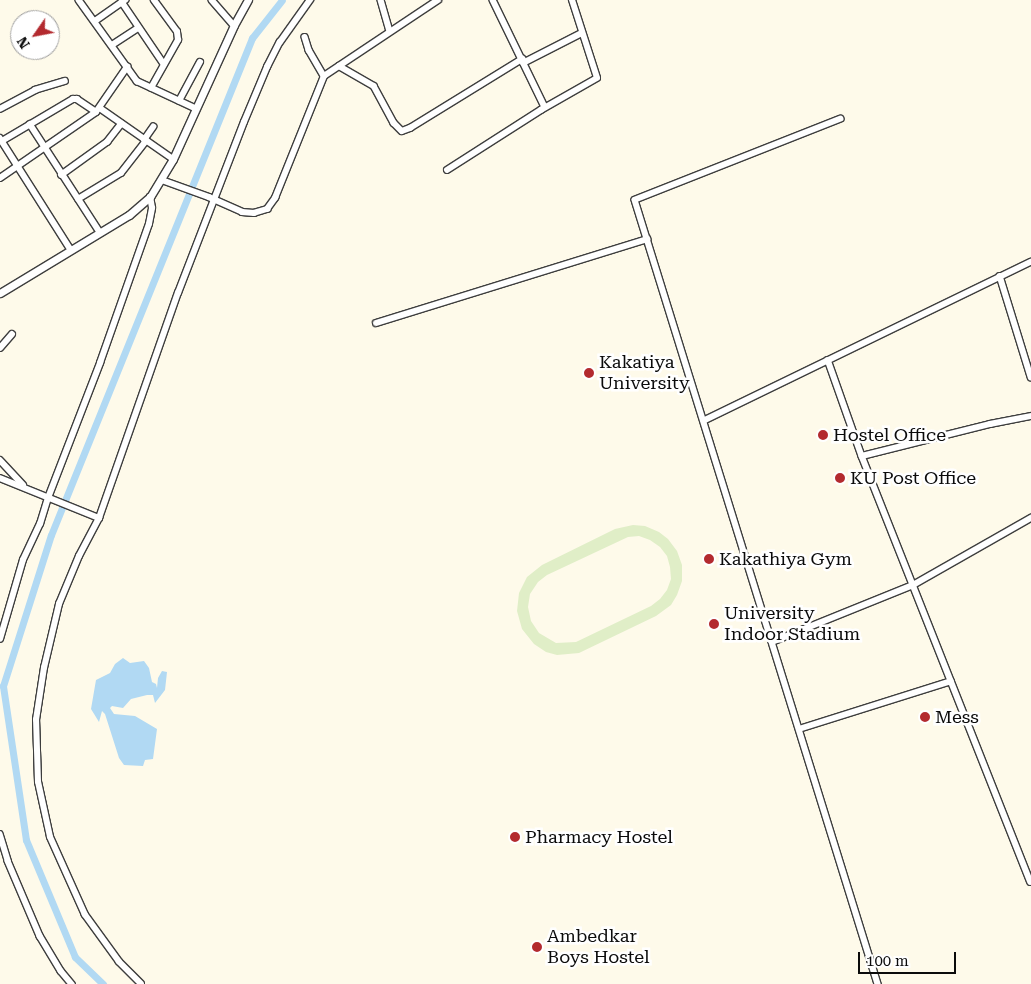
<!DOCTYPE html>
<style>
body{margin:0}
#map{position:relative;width:1031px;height:984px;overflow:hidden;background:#fefaea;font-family:"Roboto Serif",serif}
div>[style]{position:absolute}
.pitch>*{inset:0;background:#e0eec7}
.water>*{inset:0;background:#b1d9f3}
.canal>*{height:7px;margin:-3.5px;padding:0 3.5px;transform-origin:3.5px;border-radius:3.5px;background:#b1d9f3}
.roads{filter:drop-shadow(1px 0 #3e3e3e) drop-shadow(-1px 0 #3e3e3e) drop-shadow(0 1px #3e3e3e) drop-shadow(0 -1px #3e3e3e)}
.minor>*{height:5.5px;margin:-2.75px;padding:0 2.75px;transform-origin:2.75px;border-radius:2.75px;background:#fff}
.tertiary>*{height:7px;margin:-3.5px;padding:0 3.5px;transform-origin:3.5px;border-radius:3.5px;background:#fff}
.dots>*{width:14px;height:14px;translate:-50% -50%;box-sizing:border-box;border:2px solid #fff;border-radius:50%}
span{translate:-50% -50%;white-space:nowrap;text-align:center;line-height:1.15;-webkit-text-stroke:5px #fff;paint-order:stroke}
.poi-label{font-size:18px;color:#0b0b0b}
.left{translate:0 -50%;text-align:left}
.north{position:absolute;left:10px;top:10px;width:50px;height:50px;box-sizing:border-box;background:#fff;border:1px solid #9d9d9d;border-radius:50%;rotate:237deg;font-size:14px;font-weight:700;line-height:20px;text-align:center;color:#0b0b0b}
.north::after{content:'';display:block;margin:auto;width:18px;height:22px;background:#b32a2f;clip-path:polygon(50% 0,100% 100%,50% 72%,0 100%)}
.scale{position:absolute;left:858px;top:952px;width:98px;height:22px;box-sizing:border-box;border:2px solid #0b0b0b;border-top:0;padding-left:6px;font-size:15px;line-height:18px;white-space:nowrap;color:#0b0b0b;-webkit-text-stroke:4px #fff;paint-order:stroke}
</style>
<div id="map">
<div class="pitch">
<i style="clip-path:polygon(evenodd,633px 525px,645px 526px,659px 532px,668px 539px,677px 551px,682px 565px,682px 581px,677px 595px,671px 605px,656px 616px,579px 653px,557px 655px,546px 652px,534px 644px,522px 629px,517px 611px,519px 593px,527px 577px,542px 565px,615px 529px,633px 525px,628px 537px,639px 536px,650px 540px,660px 547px,667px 556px,670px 567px,671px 579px,667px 590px,660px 599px,651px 606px,576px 642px,556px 643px,539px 633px,531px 621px,528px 607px,530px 594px,538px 582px,547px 575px,628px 537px)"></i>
</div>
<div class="water">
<i style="clip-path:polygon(123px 658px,130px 663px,144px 661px,149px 668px,152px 682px,156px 684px,157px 688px,158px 678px,162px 671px,167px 672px,165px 690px,155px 703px,153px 695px,147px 695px,131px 699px,123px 708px,112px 706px,110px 708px,114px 714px,135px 716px,157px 729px,153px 759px,145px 760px,143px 766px,124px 765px,119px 758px,105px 714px,102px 711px,99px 722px,91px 709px,96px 680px,110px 673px,115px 664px)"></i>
</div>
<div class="canal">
<i style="left:103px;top:984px;width:39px;rotate:-136deg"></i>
<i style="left:75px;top:957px;width:127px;rotate:-112.7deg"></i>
<i style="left:26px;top:840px;width:156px;rotate:-98.5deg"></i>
<i style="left:3px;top:686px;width:158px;rotate:-72.4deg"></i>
<i style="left:51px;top:535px;width:536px;rotate:-67.98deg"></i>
<i style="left:252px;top:38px;width:48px;rotate:-51.7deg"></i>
</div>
<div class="roads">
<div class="minor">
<i style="left:79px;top:0;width:100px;rotate:54.4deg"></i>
<i style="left:137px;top:81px;width:64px;rotate:25deg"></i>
<i style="left:212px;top:0;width:33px;rotate:49deg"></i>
<i style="left:381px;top:0;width:32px;rotate:74deg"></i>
<i style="left:493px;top:0;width:119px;rotate:64.1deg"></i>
<i style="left:122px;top:2px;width:75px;rotate:55.9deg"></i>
<i style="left:95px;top:21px;width:37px;rotate:-35deg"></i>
<i style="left:305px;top:37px;width:14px;rotate:73deg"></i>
<i style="left:309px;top:50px;width:30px;rotate:60deg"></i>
<i style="left:112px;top:45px;width:31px;rotate:-33deg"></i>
<i style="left:523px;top:63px;width:66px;rotate:-27deg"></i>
<i style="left:339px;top:66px;width:40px;rotate:29.7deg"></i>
<i style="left:374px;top:86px;width:42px;rotate:61.6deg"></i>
<i style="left:394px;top:123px;width:11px;rotate:45deg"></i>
<i style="left:402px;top:131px;width:9px;rotate:-21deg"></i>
<i style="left:410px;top:128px;width:132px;rotate:-31.6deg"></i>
<i style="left:151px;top:88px;width:55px;rotate:-60.6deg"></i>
<i style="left:178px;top:40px;width:8px;rotate:-97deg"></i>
<i style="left:177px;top:32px;width:39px;rotate:-126deg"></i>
<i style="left:179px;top:101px;width:44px;rotate:-61.7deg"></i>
<i style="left:100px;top:108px;width:89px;rotate:34.9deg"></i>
<i style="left:0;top:109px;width:40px;rotate:-28deg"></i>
<i style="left:35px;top:90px;width:31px;rotate:-17deg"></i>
<i style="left:841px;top:119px;width:221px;rotate:158.5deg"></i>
<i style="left:635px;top:200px;width:821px;rotate:72.78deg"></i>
<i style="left:30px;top:124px;width:129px;rotate:57.1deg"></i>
<i style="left:0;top:138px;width:133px;rotate:57.6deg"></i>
<i style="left:144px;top:140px;width:16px;rotate:-55deg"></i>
<i style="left:2px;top:141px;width:82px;rotate:-30.6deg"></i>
<i style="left:73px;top:99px;width:4px"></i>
<i style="left:77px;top:99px;width:23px;rotate:34deg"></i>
<i style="left:447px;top:170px;width:112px;rotate:-32.6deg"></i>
<i style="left:541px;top:110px;width:64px;rotate:-29.7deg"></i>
<i style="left:597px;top:78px;width:82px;rotate:-107.8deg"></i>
<i style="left:61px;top:175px;width:57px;rotate:-35.7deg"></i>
<i style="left:107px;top:142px;width:23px;rotate:-52deg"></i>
<i style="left:0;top:178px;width:116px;rotate:-34.5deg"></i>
<i style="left:96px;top:112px;width:55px;rotate:-55.4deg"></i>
<i style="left:162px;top:180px;width:50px;rotate:19.9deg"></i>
<i style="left:209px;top:197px;width:36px;rotate:24deg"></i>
<i style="left:242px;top:212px;width:12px;rotate:5deg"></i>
<i style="left:254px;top:213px;width:14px;rotate:-17deg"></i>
<i style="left:267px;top:209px;width:14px;rotate:-54deg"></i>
<i style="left:275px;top:198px;width:131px;rotate:-68.1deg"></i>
<i style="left:324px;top:76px;width:137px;rotate:-33.7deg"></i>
<i style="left:78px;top:199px;width:50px;rotate:-31.2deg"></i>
<i style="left:121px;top:173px;width:41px;rotate:-52deg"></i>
<i style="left:1000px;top:276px;width:106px;rotate:72.9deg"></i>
<i style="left:376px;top:323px;width:284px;rotate:-17.2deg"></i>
<i style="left:0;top:348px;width:18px;rotate:-49deg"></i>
<i style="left:828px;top:360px;width:102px;rotate:70.5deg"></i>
<i style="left:862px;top:456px;width:458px;rotate:68.4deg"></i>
<i style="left:705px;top:420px;width:362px;rotate:-25.9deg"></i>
<i style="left:862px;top:456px;width:132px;rotate:-14deg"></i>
<i style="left:990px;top:424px;width:42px;rotate:-11deg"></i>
<i style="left:0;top:460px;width:34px;rotate:47deg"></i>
<i style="left:0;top:478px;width:107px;rotate:22deg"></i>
<i style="left:0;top:639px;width:82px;rotate:-73.8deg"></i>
<i style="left:23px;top:560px;width:40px;rotate:-65deg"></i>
<i style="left:40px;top:524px;width:27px;rotate:-73deg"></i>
<i style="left:48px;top:498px;width:145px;rotate:-68.9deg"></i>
<i style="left:100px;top:363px;width:147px;rotate:-70.6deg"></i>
<i style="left:149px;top:224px;width:16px;rotate:-79deg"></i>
<i style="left:152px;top:208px;width:11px;rotate:-100deg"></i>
<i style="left:772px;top:642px;width:152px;rotate:-22deg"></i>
<i style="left:913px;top:585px;width:136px;rotate:-29.6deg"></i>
<i style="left:799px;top:729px;width:159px;rotate:-17.5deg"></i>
<i style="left:0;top:834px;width:28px;rotate:73deg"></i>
<i style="left:8px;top:861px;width:82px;rotate:66.9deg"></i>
<i style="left:40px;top:936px;width:41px;rotate:59deg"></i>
<i style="left:61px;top:971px;width:17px;rotate:50deg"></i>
<i style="left:141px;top:984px;width:31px;rotate:-135deg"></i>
<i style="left:119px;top:962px;width:58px;rotate:-125.9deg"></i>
<i style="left:85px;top:915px;width:85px;rotate:-114.2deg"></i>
<i style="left:50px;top:837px;width:56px;rotate:-102.3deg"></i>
<i style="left:38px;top:782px;width:62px;rotate:-91.8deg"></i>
<i style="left:36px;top:720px;width:53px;rotate:-81.3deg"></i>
<i style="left:44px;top:668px;width:66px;rotate:-76.8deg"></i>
<i style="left:59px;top:604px;width:52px;rotate:-67.4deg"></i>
<i style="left:79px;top:556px;width:43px;rotate:-62.2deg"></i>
<i style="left:99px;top:518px;width:238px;rotate:-70.7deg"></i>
<i style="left:178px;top:293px;width:183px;rotate:-68.9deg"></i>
<i style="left:244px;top:122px;width:60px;rotate:-67.3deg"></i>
<i style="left:267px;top:67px;width:28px;rotate:-63deg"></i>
<i style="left:280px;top:42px;width:52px;rotate:-54.5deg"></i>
</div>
<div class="tertiary">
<i style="left:0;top:293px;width:151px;rotate:-31.2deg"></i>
<i style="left:129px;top:215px;width:28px;rotate:-41deg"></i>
<i style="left:150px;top:197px;width:44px;rotate:-58.8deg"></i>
<i style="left:173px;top:159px;width:147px;rotate:-65.5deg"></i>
<i style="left:234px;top:25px;width:29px;rotate:-61deg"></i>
</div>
</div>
<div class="dots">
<i style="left:589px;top:373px;background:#b32a2f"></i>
<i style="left:823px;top:435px;background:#b32a2f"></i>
<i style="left:840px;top:478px;background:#b32a2f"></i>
<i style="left:709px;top:559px;background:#b32a2f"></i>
<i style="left:714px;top:624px;background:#b32a2f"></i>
<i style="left:925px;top:717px;background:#b32a2f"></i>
<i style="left:515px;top:837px;background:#b32a2f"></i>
<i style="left:537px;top:947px;background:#b32a2f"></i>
</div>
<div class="poi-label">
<span class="left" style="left:599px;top:373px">Kakatiya<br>University</span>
<span class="left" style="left:833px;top:435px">Hostel Office</span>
<span class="left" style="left:850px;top:478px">KU Post Office</span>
<span class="left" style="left:719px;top:559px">Kakathiya Gym</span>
<span class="left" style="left:724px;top:624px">University<br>Indoor Stadium</span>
<span class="left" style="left:935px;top:717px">Mess</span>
<span class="left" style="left:525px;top:837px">Pharmacy Hostel</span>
<span class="left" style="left:547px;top:947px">Ambedkar<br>Boys Hostel</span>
</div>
<div class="north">N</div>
<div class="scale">100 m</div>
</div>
